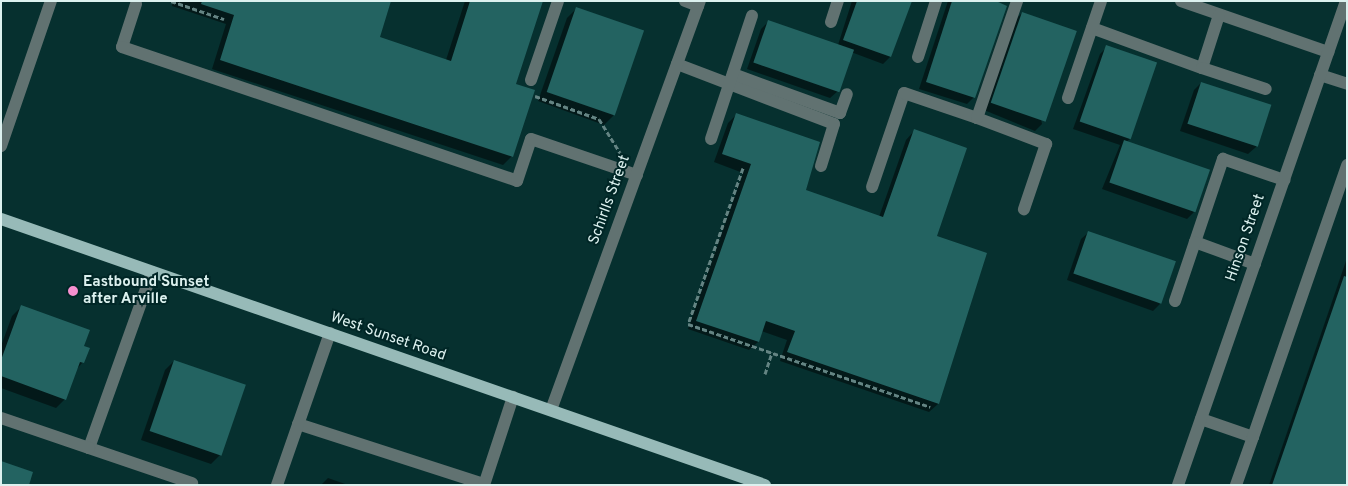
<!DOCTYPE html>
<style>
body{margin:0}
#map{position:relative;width:1348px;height:486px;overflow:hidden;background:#06302f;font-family:Overpass,sans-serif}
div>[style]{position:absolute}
.shadow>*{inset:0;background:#0007}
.building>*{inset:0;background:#236361;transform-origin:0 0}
.path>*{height:3px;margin-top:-1.5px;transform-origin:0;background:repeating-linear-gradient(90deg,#648483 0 5px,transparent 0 7.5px)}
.minor>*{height:12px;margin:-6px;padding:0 6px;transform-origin:6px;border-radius:6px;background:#617271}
.major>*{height:12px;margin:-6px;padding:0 6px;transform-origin:6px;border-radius:6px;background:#97bab8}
.dots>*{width:14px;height:14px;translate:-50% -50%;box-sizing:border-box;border:2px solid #002626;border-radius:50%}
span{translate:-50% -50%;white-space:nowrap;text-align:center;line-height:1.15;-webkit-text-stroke:4px #002626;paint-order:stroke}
.street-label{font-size:15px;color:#dcf1ef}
.poi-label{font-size:15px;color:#dcf1ef;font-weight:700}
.left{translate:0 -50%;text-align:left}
.frame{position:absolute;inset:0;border:2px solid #dcf1ef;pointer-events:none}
</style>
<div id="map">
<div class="shadow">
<i style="clip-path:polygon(173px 1px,390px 1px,378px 38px,446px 60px,465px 1px,542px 1px,515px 85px,512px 156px,503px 165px,212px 69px,226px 24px,172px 6px)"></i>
<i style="clip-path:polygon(852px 1px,910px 1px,890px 57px,883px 64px,851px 52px,838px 91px,830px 98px,747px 69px,761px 29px,768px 22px,838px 45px)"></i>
<i style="clip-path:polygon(948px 1px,989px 1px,974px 97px,967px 104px,919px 89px)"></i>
<i style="clip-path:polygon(576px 9px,643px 32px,613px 116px,604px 125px,538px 101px,567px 18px)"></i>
<i style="clip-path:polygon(1022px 13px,1042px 124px,1035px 131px,984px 110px,1015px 20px)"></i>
<i style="clip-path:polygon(1107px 47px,1130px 139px,1126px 142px,1194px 212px,1187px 219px,1102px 189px,1120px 145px,1073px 129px,1100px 54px)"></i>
<i style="clip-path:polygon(1201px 83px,1270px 106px,1256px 147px,1248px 154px,1180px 131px,1194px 90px)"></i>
<i style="clip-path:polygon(737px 114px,804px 191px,879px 217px,906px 140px,914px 131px,936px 237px,985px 254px,938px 404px,929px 412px,780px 361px,787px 340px,761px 331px,758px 342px,749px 350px,688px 329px,743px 173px,714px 162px,728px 123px)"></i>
<i style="clip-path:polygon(1089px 232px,1160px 304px,1153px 311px,1067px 280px,1081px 239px)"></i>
<i style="clip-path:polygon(1347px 258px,1347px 485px,1269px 485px)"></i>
<i style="clip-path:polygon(21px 307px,83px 347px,83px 362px,75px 371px,65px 399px,56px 408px,1px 388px,1px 346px,12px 316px)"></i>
<i style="clip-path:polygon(174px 361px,220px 455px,211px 464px,141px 440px,165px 370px)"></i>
<i style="clip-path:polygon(328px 478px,348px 485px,321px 485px)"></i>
</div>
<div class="building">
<i style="clip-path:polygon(202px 1px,391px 1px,380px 37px,451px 61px,470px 1px,543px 1px,516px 84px,535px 90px,513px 157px,220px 60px,234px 15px,201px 4px)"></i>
<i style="clip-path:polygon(857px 1px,912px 1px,891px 57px,843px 40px)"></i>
<i style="clip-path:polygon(952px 1px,996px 1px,1007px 6px,975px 98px,926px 82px)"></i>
<i style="left:576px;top:7px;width:72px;height:90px;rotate:19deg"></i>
<i style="left:1022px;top:12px;width:58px;height:96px;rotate:19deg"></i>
<i style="left:768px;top:20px;width:91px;height:45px;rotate:19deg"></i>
<i style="left:1106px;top:45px;width:54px;height:81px;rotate:19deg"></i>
<i style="left:1201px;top:82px;width:74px;height:44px;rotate:18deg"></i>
<i style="clip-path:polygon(736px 113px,820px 142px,806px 190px,883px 217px,914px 129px,967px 148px,937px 236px,987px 253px,939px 404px,787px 352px,795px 331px,766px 321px,759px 342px,696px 321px,751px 164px,722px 154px)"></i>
<i style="left:1124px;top:140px;width:91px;height:45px;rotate:19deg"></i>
<i style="left:1088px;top:231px;width:93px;height:45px;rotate:19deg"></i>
<i style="clip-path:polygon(1344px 276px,1347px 277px,1347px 485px,1272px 485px)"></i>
<i style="clip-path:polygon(21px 305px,90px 330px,84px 346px,90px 348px,84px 363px,80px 362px,66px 400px,1px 376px,1px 360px)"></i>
<i style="left:174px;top:360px;width:76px;height:75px;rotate:19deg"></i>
<i style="clip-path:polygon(1px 461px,33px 472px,29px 485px,1px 485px)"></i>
</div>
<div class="path">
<i style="left:171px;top:1px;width:56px;rotate:18.8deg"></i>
<i style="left:535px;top:96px;width:68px;rotate:19.8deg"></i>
<i style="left:599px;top:119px;width:40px;rotate:58deg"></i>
<i style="left:743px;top:168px;width:165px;rotate:109.4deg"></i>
<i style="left:688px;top:324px;width:256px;rotate:18.9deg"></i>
<i style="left:765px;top:374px;width:23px;rotate:-72deg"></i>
</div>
<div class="minor">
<i style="left:685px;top:1px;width:14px;rotate:21deg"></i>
<i style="left:1181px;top:1px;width:156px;rotate:19.1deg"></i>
<i style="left:136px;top:4px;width:45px;rotate:108deg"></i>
<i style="left:122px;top:47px;width:417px;rotate:18.7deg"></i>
<i style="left:517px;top:181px;width:44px;rotate:-71.6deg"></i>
<i style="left:531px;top:139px;width:112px;rotate:18.8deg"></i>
<i style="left:831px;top:22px;width:22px;rotate:-72deg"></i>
<i style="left:1092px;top:28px;width:117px;rotate:20deg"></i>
<i style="left:1202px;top:68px;width:56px;rotate:-72.2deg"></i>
<i style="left:918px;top:57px;width:59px;rotate:-72.2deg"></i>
<i style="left:677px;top:64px;width:168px;rotate:20.9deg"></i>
<i style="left:834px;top:124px;width:44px;rotate:107.2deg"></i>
<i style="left:1202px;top:68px;width:67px;rotate:18.2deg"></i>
<i style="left:733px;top:74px;width:114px;rotate:20deg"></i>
<i style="left:840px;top:113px;width:20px;rotate:-70deg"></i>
<i style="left:1320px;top:75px;width:28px;rotate:18deg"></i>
<i style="left:531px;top:80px;width:83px;rotate:-71.1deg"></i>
<i style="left:1068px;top:98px;width:102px;rotate:-71.2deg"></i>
<i style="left:977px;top:118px;width:74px;rotate:20.6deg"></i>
<i style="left:1046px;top:144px;width:69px;rotate:108.7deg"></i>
<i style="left:711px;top:139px;width:130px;rotate:-71.6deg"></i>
<i style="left:1px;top:146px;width:153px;rotate:-71deg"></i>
<i style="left:872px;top:187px;width:99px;rotate:-71.2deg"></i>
<i style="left:904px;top:93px;width:77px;rotate:18.9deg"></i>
<i style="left:977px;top:118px;width:124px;rotate:-71.1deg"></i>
<i style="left:1255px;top:264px;width:64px;rotate:-159.9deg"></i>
<i style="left:1195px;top:242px;width:88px;rotate:-71.4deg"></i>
<i style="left:1223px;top:159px;width:65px;rotate:19deg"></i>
<i style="left:152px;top:272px;width:187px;rotate:109.7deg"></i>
<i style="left:89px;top:448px;width:109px;rotate:18.8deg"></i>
<i style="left:1175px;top:301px;width:62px;rotate:-71.3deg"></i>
<i style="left:551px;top:410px;width:435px;rotate:-70deg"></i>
<i style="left:1px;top:418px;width:93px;rotate:18.8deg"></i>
<i style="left:1201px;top:419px;width:55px;rotate:19.1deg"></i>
<i style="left:1253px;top:437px;width:51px;rotate:109.5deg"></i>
<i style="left:298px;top:424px;width:195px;rotate:17.9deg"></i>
<i style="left:1253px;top:437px;width:288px;rotate:-70.9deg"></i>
<i style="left:277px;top:485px;width:161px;rotate:-70.8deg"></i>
<i style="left:484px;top:485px;width:93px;rotate:-71.8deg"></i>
<i style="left:1178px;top:485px;width:512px;rotate:-70.86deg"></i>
</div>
<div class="major">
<i style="left:1px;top:219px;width:809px;rotate:19.2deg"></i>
</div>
<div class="dots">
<i style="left:73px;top:291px;background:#f690d0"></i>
</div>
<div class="street-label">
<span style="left:610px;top:200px;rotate:-70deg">Schirlls Street</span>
<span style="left:1246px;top:238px;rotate:-71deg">Hinson Street</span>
<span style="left:388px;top:337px;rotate:19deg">West Sunset Road</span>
</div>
<div class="poi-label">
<span class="left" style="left:83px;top:291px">Eastbound Sunset<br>after Arville</span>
</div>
<div class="frame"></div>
</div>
